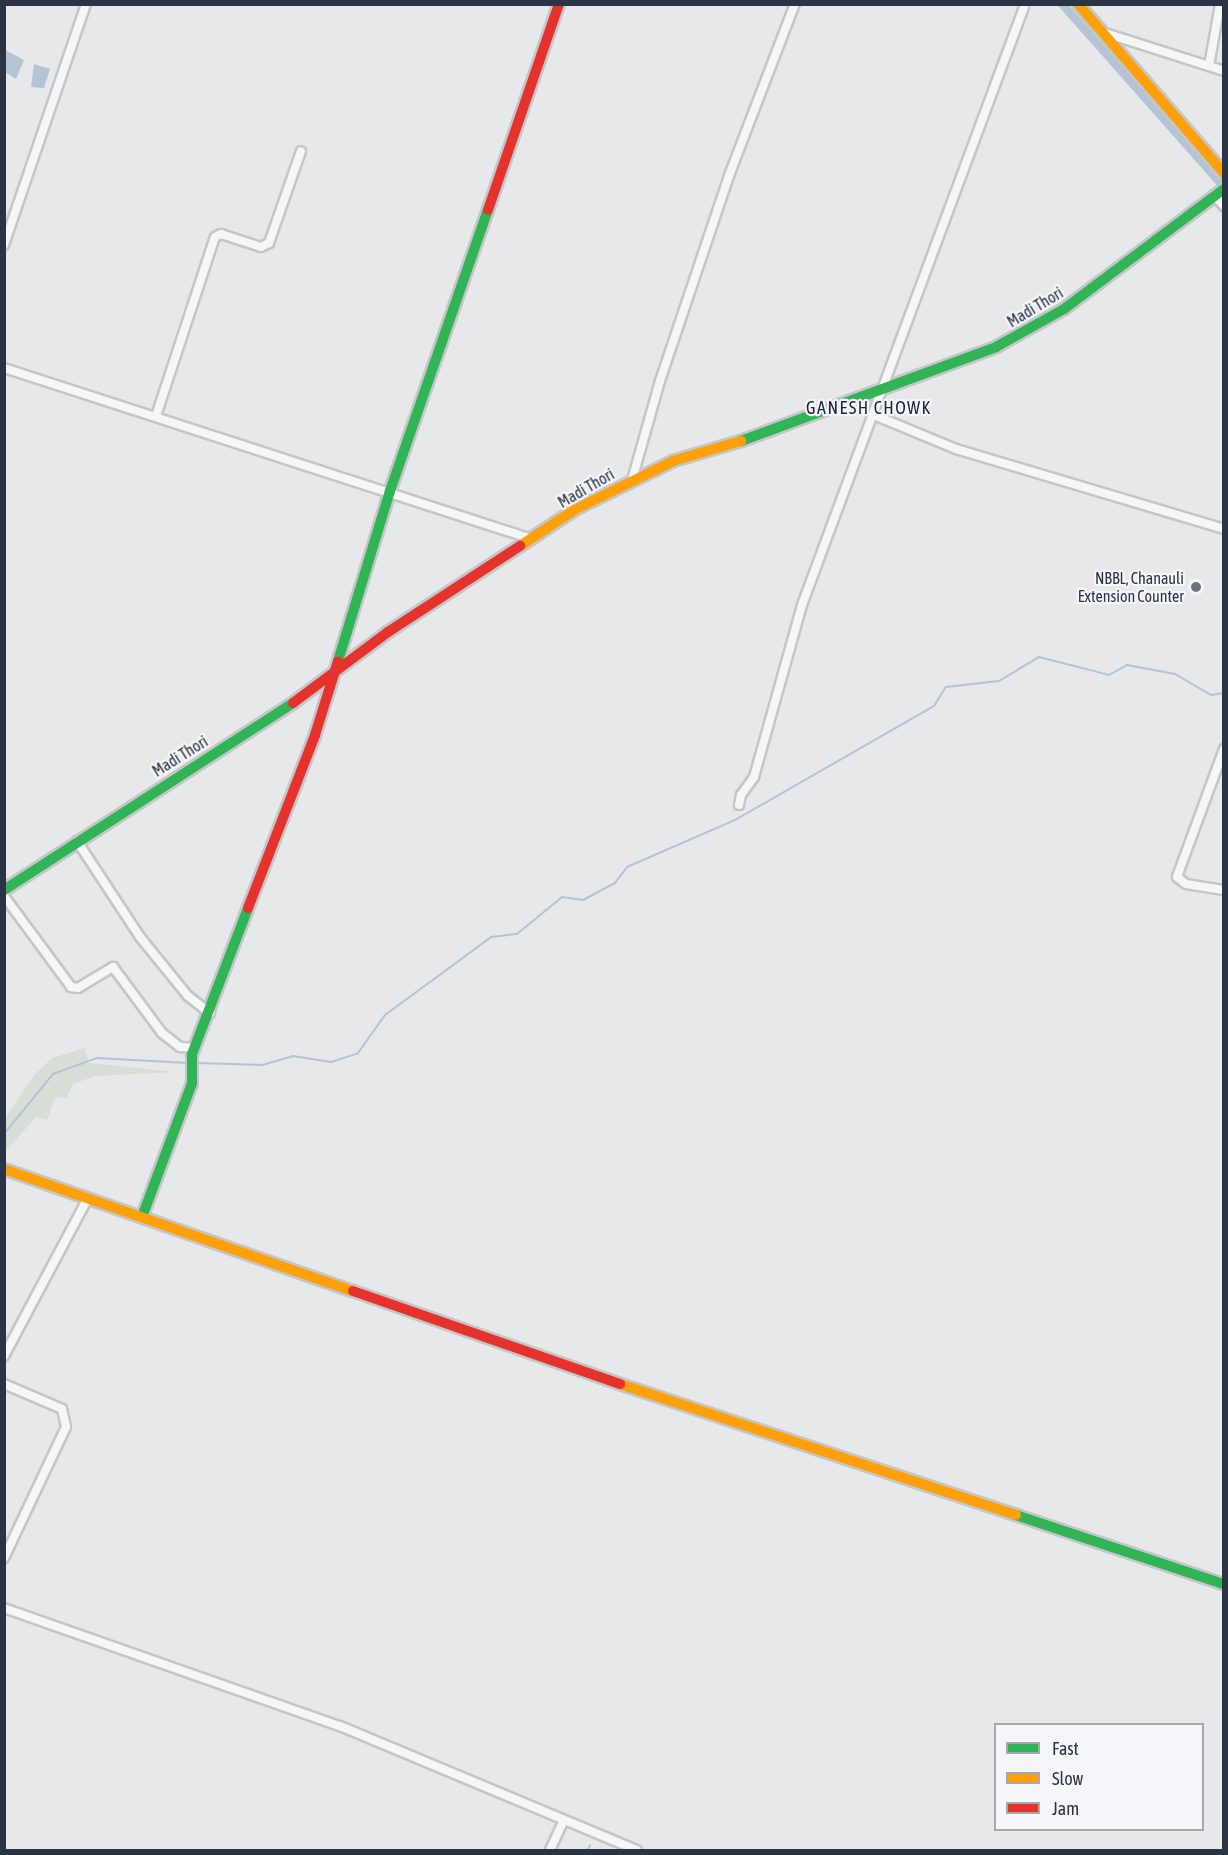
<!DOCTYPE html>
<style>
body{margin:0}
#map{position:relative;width:1228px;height:1855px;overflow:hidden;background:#e6e8ea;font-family:"Asap Condensed",sans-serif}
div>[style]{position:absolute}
.green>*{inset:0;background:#d6ded6}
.water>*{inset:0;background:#b4c4d5}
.stream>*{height:2px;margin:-1px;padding:0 1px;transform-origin:1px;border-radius:1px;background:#b4c4d5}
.canal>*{height:8px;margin:-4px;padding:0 4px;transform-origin:4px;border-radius:4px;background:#b4c4d5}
.roads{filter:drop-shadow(2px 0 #c4c6c8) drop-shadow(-2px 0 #c4c6c8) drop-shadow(0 2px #c4c6c8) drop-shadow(0 -2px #c4c6c8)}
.street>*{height:8px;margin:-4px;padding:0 4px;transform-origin:4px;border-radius:4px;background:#f5f6f7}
.fast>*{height:10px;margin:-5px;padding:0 5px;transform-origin:5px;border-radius:5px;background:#30b455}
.slow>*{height:10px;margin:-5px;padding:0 5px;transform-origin:5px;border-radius:5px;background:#ff9f0a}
.jam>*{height:10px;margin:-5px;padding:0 5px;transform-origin:5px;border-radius:5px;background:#e5322d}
.dots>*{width:16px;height:16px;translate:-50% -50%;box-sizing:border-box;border:3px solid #f4f6f9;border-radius:50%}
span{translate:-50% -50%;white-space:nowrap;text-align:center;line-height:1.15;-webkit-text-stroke:4.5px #f4f6f9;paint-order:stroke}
.street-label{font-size:16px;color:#2b3445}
.poi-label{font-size:16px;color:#2b3445}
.right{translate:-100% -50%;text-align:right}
.neighbourhood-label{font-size:18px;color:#1d2536;letter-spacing:1.5px}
.frame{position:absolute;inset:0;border:6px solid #2b3445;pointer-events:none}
.legend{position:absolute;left:994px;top:1723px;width:210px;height:108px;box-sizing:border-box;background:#f4f6f9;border:2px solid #a4a8b1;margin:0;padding:8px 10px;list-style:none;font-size:18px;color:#2b3445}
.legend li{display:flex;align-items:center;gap:12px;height:30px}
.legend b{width:30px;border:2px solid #a4a8b1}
</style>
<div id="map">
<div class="green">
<i style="clip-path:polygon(85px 1048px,89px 1063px,175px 1072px,95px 1076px,73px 1084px,66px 1098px,55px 1097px,47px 1120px,36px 1117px,5px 1152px,5px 1118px,36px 1073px,52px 1058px)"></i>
</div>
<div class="water">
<i style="clip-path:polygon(5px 50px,24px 60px,16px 79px,5px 72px)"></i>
<i style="clip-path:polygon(34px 64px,50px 69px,44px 88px,31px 87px)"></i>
</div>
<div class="stream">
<i style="left:197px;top:1063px;width:65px;rotate:1.8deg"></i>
<i style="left:262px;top:1065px;width:32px;rotate:-16deg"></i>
<i style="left:293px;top:1056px;width:38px;rotate:9deg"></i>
<i style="left:331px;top:1062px;width:28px;rotate:-18deg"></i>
<i style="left:358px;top:1053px;width:47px;rotate:-54.6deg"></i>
<i style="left:385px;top:1015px;width:132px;rotate:-36.3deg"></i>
<i style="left:491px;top:937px;width:26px;rotate:-7deg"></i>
<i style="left:517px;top:934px;width:58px;rotate:-39.4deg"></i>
<i style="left:562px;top:897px;width:21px;rotate:8deg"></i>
<i style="left:583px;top:900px;width:36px;rotate:-28deg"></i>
<i style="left:615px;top:883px;width:20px;rotate:-53deg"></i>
<i style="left:627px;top:867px;width:118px;rotate:-23.5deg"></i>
<i style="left:735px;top:820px;width:229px;rotate:-29.8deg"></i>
<i style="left:934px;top:706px;width:22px;rotate:-58deg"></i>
<i style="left:946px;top:687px;width:53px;rotate:-6.5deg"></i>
<i style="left:999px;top:681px;width:47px;rotate:-31deg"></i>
<i style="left:1039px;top:657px;width:72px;rotate:14.4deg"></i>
<i style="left:1109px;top:675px;width:21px;rotate:-29deg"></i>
<i style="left:1127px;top:665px;width:49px;rotate:10.6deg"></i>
<i style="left:1175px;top:674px;width:42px;rotate:30.3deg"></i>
<i style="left:1211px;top:695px;width:13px;rotate:-9deg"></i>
<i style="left:4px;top:1134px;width:77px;rotate:-50.8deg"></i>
<i style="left:53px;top:1074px;width:47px;rotate:-20deg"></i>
<i style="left:97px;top:1058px;width:91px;rotate:3.1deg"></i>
<i style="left:588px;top:1850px;width:5px;rotate:-68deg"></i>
</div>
<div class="canal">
<i style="left:1062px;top:4px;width:244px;rotate:48.5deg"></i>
</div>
<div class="roads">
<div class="street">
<i style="left:1102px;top:32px;width:128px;rotate:17.7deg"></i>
<i style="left:1209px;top:66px;width:63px;rotate:-79.9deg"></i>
<i style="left:1214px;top:195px;width:15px;rotate:48deg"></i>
<i style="left:4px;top:245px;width:255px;rotate:-71.2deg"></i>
<i style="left:4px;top:368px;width:555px;rotate:17.95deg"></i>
<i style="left:874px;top:415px;width:89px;rotate:22.5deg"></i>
<i style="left:956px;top:449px;width:280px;rotate:16.6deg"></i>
<i style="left:156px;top:416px;width:188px;rotate:-71.8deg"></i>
<i style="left:215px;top:237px;width:7px;rotate:-27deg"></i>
<i style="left:221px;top:234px;width:42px;rotate:18deg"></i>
<i style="left:261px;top:247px;width:9px;rotate:-27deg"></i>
<i style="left:269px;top:243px;width:97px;rotate:-70.8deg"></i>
<i style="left:632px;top:480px;width:103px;rotate:-74.2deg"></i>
<i style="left:660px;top:381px;width:219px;rotate:-71.4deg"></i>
<i style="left:730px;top:173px;width:181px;rotate:-69deg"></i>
<i style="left:1224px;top:749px;width:136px;rotate:110.2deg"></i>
<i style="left:1177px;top:877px;width:11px;rotate:38deg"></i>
<i style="left:1186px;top:884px;width:38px;rotate:9deg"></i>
<i style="left:739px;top:805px;width:10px;rotate:-79deg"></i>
<i style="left:741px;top:795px;width:22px;rotate:-54deg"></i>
<i style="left:754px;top:777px;width:179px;rotate:-74.4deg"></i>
<i style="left:802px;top:605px;width:638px;rotate:-69.63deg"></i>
<i style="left:77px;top:841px;width:115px;rotate:56.7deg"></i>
<i style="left:140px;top:937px;width:76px;rotate:50.9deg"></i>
<i style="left:188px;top:996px;width:28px;rotate:38deg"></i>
<i style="left:4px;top:896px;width:113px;rotate:53.6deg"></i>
<i style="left:71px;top:987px;width:7px;rotate:8deg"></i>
<i style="left:78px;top:988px;width:41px;rotate:-31deg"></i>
<i style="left:113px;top:967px;width:82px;rotate:53.4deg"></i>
<i style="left:162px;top:1033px;width:23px;rotate:38deg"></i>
<i style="left:180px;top:1047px;width:15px;rotate:4deg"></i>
<i style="left:4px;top:1356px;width:179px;rotate:-62deg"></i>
<i style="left:4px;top:1384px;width:63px;rotate:23.3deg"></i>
<i style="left:62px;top:1409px;width:18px;rotate:77deg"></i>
<i style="left:66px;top:1427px;width:145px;rotate:115.3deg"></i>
<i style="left:4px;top:1608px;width:356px;rotate:19.4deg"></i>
<i style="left:340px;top:1726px;width:322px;rotate:22.7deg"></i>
<i style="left:550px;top:1850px;width:31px;rotate:-65deg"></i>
</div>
<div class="fast">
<i style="left:741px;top:441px;width:272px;rotate:-20.2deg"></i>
<i style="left:996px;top:347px;width:78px;rotate:-29.2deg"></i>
<i style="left:1064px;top:309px;width:200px;rotate:-36.9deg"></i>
<i style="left:338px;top:661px;width:178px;rotate:-73deg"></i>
<i style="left:390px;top:491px;width:298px;rotate:-70.8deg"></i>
<i style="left:4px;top:890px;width:344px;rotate:-32.9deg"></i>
<i style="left:142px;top:1217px;width:143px;rotate:-69.5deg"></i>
<i style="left:192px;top:1083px;width:29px;rotate:-90deg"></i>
<i style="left:192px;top:1054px;width:156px;rotate:-69deg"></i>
<i style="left:1016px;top:1515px;width:219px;rotate:18.4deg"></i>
</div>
<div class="slow">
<i style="left:1078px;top:4px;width:223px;rotate:49.2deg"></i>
<i style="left:520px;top:546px;width:67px;rotate:-33.5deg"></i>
<i style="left:576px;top:509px;width:108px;rotate:-26.3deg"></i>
<i style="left:673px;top:461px;width:71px;rotate:-16.4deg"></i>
<i style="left:4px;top:1169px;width:370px;rotate:19.3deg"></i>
<i style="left:620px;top:1384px;width:417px;rotate:18.3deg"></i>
</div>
<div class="jam">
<i style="left:488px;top:210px;width:218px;rotate:-71deg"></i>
<i style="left:293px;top:703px;width:119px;rotate:-36.8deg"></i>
<i style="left:388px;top:632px;width:158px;rotate:-33.1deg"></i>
<i style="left:248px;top:908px;width:186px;rotate:-68.8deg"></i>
<i style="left:315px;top:735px;width:77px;rotate:-72.7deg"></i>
<i style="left:353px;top:1291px;width:283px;rotate:19.2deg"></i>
</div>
</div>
<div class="dots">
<i style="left:1196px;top:587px;background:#6c737f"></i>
</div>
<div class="street-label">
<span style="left:1035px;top:307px;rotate:-31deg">Madi Thori</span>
<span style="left:586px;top:488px;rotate:-30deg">Madi Thori</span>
<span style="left:180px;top:756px;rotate:-32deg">Madi Thori</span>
</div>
<div class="poi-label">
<span class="right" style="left:1184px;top:587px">NBBL, Chanauli<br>Extension Counter</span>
</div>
<div class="neighbourhood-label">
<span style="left:869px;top:408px">GANESH CHOWK</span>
</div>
<div class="frame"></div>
<ul class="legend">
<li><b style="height:8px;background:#30b455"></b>Fast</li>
<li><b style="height:8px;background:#ff9f0a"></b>Slow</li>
<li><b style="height:8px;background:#e5322d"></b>Jam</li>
</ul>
</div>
